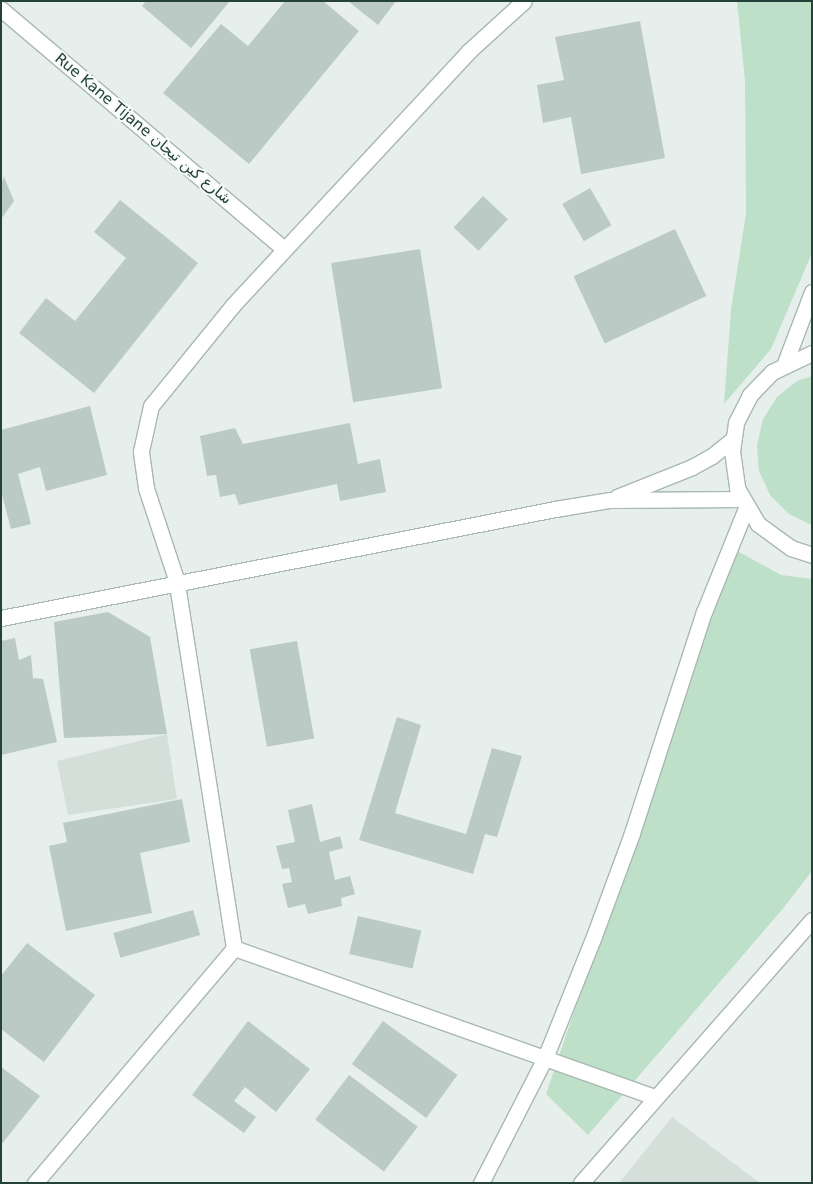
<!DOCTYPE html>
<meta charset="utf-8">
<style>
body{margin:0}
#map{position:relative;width:813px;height:1184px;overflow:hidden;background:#e6efeb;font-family:"DejaVu Sans",Vazirmatn,sans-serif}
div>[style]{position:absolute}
.built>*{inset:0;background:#d4dfda}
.green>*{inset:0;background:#bfe0c8}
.building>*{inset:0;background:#bbcac4;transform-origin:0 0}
.roads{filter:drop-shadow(1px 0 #a8b8b2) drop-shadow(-1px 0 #a8b8b2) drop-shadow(0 1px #a8b8b2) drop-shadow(0 -1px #a8b8b2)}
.street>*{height:15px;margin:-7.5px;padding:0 7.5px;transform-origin:7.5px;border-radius:7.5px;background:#fff}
.secondary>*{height:15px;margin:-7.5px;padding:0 7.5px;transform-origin:7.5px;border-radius:7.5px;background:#fff}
span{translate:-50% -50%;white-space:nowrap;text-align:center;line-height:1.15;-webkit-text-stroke:4px #f7fbf9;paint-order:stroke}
.street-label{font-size:15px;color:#24423a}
.frame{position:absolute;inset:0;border:2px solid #24423a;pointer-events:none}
</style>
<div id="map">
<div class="built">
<i style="clip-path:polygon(167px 734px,177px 799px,68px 815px,57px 761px)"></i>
<i style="clip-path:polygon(672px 1117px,760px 1183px,619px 1183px)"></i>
</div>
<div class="green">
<i style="clip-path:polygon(737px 1px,812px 1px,812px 253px,771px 349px,724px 404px,731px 310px,746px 213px,745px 80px)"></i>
<i style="clip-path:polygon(812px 376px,812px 525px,789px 514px,770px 495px,759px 471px,757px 445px,763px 419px,777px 397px,797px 381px)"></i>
<i style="clip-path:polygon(732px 548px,781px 575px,812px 579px,812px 871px,781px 911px,588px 1135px,546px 1094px)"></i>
</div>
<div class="building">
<i style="clip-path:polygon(146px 1px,230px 1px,191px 48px,142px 6px)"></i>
<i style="clip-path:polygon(285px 1px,323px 1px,359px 31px,249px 164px,163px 93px,221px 24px,248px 46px)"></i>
<i style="clip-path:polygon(348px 1px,396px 1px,378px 25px)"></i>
<i style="clip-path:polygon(640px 21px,665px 158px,581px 174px,571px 117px,543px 123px,537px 85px,564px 80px,555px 37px)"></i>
<i style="clip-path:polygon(4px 177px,14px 201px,1px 219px,1px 184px)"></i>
<i style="left:590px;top:188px;width:43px;height:32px;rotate:60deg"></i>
<i style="left:483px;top:196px;width:34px;height:43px;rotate:43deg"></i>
<i style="clip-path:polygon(120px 200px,198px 263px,94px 393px,19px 333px,46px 298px,75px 321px,126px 258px,94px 232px)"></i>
<i style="left:675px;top:229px;width:74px;height:112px;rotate:65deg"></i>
<i style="left:420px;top:249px;width:141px;height:90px;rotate:81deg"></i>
<i style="clip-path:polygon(90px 406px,107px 475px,46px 491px,40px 467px,18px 474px,31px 524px,11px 529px,1px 491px,1px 430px)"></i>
<i style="clip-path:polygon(350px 423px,358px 464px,380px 459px,386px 492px,340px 501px,337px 484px,239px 505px,235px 494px,220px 497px,216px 475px,207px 476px,200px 436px,235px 428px,243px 444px)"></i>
<i style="clip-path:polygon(108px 612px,150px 637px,167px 734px,64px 738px,54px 622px)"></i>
<i style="clip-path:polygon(15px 638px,19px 660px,31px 655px,33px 678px,43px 679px,57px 742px,1px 755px,1px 641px)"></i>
<i style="left:297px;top:641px;width:99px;height:48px;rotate:80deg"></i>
<i style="clip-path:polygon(397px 717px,421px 725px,395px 813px,466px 834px,492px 748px,522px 756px,497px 837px,485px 834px,473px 874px,359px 840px)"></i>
<i style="clip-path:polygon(182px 799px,190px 842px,140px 853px,152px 913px,66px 931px,49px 846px,67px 842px,63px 823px)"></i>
<i style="clip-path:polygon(312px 804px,320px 842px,340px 836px,343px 848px,329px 852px,335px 880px,350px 876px,355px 894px,341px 898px,342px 906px,308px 914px,305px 904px,288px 908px,282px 884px,292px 882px,289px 868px,282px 869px,276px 846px,295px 842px,288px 810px)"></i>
<i style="left:193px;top:910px;width:26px;height:83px;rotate:74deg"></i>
<i style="left:358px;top:916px;width:65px;height:39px;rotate:13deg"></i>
<i style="clip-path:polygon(27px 943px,95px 995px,44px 1062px,1px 1029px,1px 976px)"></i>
<i style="clip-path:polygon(248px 1021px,310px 1069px,276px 1112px,245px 1087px,234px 1101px,256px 1117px,244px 1133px,192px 1095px)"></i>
<i style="left:383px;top:1021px;width:92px;height:53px;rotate:36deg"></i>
<i style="clip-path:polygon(1px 1067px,40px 1096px,1px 1145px)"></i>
<i style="left:349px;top:1075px;width:86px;height:56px;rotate:37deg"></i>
</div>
<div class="roads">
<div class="street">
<i style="left:1px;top:9px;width:371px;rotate:40.3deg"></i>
<i style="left:234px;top:948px;width:447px;rotate:19.5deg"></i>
<i style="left:35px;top:1183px;width:308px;rotate:-49.7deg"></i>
<i style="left:234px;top:948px;width:370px;rotate:-98.9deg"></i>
<i style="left:177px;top:582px;width:99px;rotate:-108.3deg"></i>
<i style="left:146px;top:488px;width:37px;rotate:-98deg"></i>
<i style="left:141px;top:451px;width:46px;rotate:-77.5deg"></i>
<i style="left:151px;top:406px;width:130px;rotate:-50.9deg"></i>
<i style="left:233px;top:305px;width:347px;rotate:-47.1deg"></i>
<i style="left:469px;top:51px;width:74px;rotate:-42.3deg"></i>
</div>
<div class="secondary">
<i style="left:812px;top:353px;width:44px;rotate:154.6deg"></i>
<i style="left:772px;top:372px;width:32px;rotate:134deg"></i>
<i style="left:750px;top:395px;width:31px;rotate:117deg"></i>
<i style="left:736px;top:423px;width:28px;rotate:98deg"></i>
<i style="left:732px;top:451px;width:37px;rotate:82deg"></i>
<i style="left:737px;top:488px;width:42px;rotate:59.7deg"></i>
<i style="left:758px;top:524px;width:41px;rotate:36deg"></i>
<i style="left:791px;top:548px;width:22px;rotate:18deg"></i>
<i style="left:785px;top:363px;width:76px;rotate:-69.2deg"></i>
<i style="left:617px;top:497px;width:81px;rotate:-21.8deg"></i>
<i style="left:692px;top:467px;width:23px;rotate:-29deg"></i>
<i style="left:712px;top:456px;width:27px;rotate:-39deg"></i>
<i style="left:1px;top:618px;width:565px;rotate:-11.13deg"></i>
<i style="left:555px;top:509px;width:56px;rotate:-9.3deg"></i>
<i style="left:610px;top:500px;width:132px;rotate:-0.4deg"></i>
<i style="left:481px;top:1183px;width:140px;rotate:-62.9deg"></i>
<i style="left:545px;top:1058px;width:131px;rotate:-68.1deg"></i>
<i style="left:594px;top:936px;width:110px;rotate:-69.7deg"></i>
<i style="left:632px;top:833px;width:232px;rotate:-72deg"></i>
<i style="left:704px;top:612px;width:112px;rotate:-68deg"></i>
<i style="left:581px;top:1183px;width:350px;rotate:-48.7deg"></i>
</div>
</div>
<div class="street-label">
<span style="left:143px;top:129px;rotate:40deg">Rue Kane Tijane شارع كين تيجان</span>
</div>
<div class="frame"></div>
</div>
